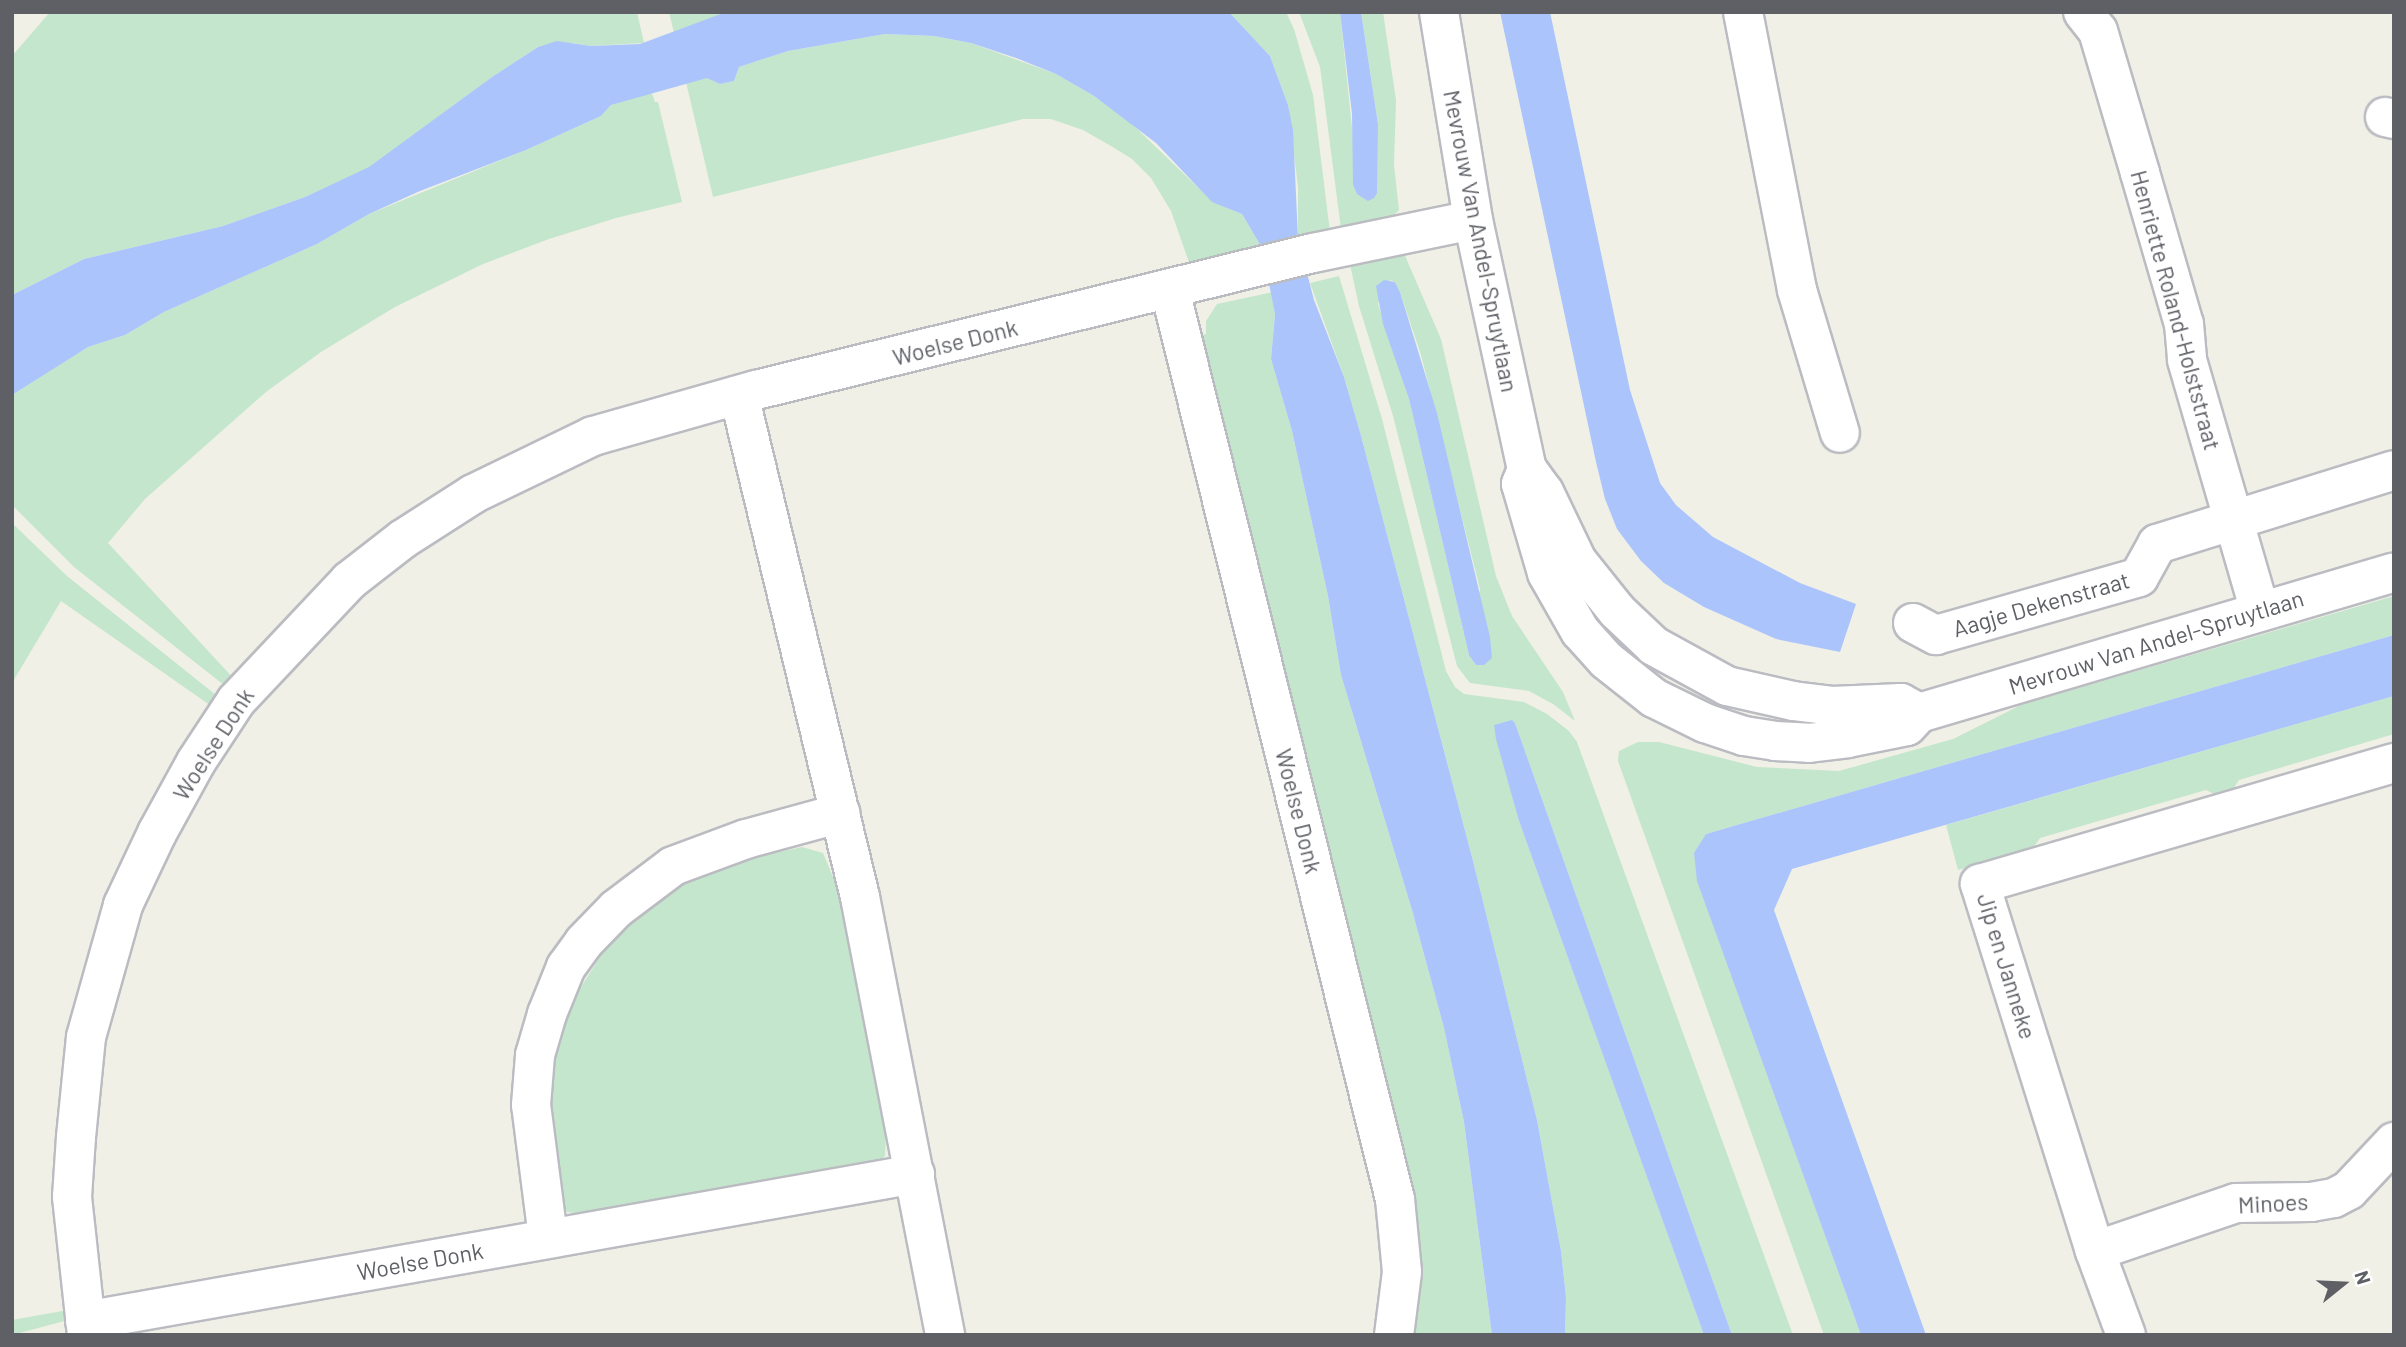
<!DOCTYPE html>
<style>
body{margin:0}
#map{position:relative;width:2406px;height:1347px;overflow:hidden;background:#f0f0e7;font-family:Barlow,sans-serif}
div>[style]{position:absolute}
.green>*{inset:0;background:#c4e6cc}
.water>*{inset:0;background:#abc5fc}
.roads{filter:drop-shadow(2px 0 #bbbcc2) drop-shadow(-2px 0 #bbbcc2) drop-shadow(0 2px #bbbcc2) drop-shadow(0 -2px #bbbcc2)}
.minor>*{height:38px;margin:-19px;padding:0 19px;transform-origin:19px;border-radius:19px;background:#fff}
span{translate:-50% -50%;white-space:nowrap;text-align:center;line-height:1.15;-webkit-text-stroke:7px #fff;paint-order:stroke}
.street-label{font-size:23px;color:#5e6066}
.frame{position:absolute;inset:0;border:14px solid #5e6066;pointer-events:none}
.north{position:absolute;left:2308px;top:1249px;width:70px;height:70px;-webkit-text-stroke:5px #fff;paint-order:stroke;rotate:72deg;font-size:19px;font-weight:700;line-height:28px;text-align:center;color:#5e6066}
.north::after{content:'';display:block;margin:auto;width:24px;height:32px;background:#5e6066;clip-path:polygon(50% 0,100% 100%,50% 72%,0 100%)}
</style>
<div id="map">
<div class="green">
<i style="clip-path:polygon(50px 12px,637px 12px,644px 43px,591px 46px,572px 43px,538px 47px,492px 77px,369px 168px,305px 197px,223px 226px,84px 259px,12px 295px,12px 56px)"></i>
<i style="clip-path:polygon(669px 12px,726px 12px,674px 33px)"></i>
<i style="clip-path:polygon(1229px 12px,1286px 12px,1294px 29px,1313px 95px,1330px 232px,1298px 238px,1298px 187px,1288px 105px,1270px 56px)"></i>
<i style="clip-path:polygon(1299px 12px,1340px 12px,1354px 147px,1378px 124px,1361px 12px,1383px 12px,1396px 100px,1394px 165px,1399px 210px,1390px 219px,1341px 229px,1320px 67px)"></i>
<i style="clip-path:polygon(885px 34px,934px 36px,971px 43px,1056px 74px,1094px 96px,1132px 124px,1212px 201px,1242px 214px,1262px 248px,1191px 268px,1171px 211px,1151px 178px,1132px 159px,1111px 146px,1083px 130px,1051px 119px,1023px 119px,713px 197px,686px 82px,707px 77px,720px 84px,734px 81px,739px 67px,788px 51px)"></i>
<i style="clip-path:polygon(651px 91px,655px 102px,658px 102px,682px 202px,616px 218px,549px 239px,483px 264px,395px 307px,321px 352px,266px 392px,145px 499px,108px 543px,236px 681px,229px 689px,74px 567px,12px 505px,12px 395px,68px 359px,88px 347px,125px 335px,164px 312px,317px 244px,369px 214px,526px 150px,601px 116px,611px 105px)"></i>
<i style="clip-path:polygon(evenodd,1403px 251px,1441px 339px,1496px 576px,1512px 616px,1563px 692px,1575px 721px,1553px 704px,1529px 691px,1470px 683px,1457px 666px,1393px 416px,1359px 306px,1349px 260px,1403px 251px,1390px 280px,1395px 282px,1400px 292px,1421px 355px,1480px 589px,1469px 655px,1409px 399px,1378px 304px,1390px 280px)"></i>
<i style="clip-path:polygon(1339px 276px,1382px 419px,1446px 671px,1455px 687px,1464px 694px,1524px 702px,1547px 714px,1569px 731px,1577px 742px,1793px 1335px,1732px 1335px,1515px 723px,1495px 725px,1519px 821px,1704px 1335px,1565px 1335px,1566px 1297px,1561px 1251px,1537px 1120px,1473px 861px,1360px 432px,1344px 377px,1310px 283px)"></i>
<i style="clip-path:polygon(1273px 292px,1275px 314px,1271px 359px,1292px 431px,1328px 596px,1341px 675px,1412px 910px,1444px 1028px,1464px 1122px,1492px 1335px,1409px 1335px,1196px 337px,1206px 334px,1206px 321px,1217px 304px)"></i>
<i style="clip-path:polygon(12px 523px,67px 576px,221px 699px,214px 708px,61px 601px,12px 683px)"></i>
<i style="clip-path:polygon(2394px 596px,2394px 635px,1706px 834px,1698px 882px,1861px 1335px,1824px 1335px,1618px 761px,1619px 751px,1638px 742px,1659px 742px,1757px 767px,1839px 771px,1953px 739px,2021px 705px)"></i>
<i style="clip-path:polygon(2394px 696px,2394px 734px,2239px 780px,2230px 794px,2220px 797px,2206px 790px,2040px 838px,2033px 848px,1958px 870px,1946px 825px)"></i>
<i style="clip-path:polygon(802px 847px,823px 853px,836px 884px,886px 1133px,885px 1156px,873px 1168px,599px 1216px,567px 1212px,551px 1179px,543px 1107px,559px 1022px,603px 952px,644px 907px,715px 866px)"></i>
<i style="clip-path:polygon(68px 1310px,68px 1320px,12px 1335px,12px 1320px)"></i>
</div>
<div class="water">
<i style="clip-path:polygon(726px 12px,1229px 12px,1270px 56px,1288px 105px,1293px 130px,1298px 238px,1314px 300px,1344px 377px,1360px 432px,1473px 861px,1537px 1120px,1561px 1251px,1566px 1297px,1565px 1335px,1492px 1335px,1464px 1122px,1444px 1028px,1412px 910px,1341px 675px,1328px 596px,1292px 431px,1271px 359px,1275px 314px,1262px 248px,1242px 214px,1212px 202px,1156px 143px,1094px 96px,1056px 74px,1016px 58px,971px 43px,934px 36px,885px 34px,788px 51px,739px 67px,734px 81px,720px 84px,707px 78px,611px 105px,601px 116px,526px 150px,420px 191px,369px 214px,317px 244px,164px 312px,125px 335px,88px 347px,12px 395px,12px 295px,84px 259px,223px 226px,305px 197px,369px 167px,492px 77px,538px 47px,557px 41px,591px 46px,640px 44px)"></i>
<i style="clip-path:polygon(1340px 12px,1361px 12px,1378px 124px,1377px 193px,1374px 198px,1368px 201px,1357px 194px,1353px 185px,1352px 114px)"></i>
<i style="clip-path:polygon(1500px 12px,1550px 12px,1630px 390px,1660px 483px,1676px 505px,1713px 537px,1800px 583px,1856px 604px,1840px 652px,1776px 639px,1704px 607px,1664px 583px,1641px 561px,1617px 529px,1605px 499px,1596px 462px)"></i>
<i style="clip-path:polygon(1384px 280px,1395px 282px,1400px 292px,1437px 413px,1490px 637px,1492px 658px,1484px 665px,1476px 665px,1469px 655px,1409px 399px,1383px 324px,1376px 286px)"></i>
<i style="clip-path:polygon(2394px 635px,2394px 696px,1792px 869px,1774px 910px,1926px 1335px,1861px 1335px,1697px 881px,1694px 853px,1706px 834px)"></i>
<i style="clip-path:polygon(1512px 720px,1515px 723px,1732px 1335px,1704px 1335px,1590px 1019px,1519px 821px,1496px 739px,1494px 725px)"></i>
</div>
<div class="roads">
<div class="minor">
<i style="left:1439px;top:12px;width:211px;rotate:80.7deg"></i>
<i style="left:1473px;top:220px;width:255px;rotate:77.8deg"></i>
<i style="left:1527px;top:469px;width:29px;rotate:54deg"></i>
<i style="left:1544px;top:492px;width:76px;rotate:64.4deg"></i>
<i style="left:1577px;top:561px;width:64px;rotate:51.3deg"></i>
<i style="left:1617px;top:611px;width:51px;rotate:43.4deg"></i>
<i style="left:1654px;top:646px;width:83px;rotate:28.7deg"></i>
<i style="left:1727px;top:686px;width:68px;rotate:12.8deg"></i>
<i style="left:1793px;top:701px;width:39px;rotate:7deg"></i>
<i style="left:1832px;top:706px;width:69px;rotate:-2.5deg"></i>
<i style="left:1901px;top:703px;width:21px;rotate:29deg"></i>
<i style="left:1743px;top:12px;width:283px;rotate:79deg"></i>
<i style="left:1797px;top:290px;width:149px;rotate:73.3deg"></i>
<i style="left:2083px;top:12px;width:24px;rotate:52deg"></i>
<i style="left:2098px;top:31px;width:148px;rotate:73.5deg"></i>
<i style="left:2140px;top:173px;width:157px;rotate:73.8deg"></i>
<i style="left:2184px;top:324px;width:36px;rotate:85deg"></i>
<i style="left:2187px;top:360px;width:261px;rotate:73.8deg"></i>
<i style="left:2385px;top:117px;width:9px;rotate:13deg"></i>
<i style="left:1170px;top:290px;width:936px;rotate:76.1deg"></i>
<i style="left:1395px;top:1199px;width:73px;rotate:84.5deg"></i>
<i style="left:1402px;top:1272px;width:64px;rotate:97.2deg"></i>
<i style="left:739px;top:395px;width:516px;rotate:76.45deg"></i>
<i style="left:860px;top:897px;width:446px;rotate:79deg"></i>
<i style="left:1527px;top:469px;width:16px;rotate:112deg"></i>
<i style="left:1521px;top:484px;width:93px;rotate:73.7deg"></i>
<i style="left:1547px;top:573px;width:67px;rotate:60.4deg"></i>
<i style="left:1580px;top:631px;width:39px;rotate:48deg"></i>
<i style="left:1606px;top:660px;width:61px;rotate:38.4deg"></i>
<i style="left:1654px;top:698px;width:57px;rotate:26.1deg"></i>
<i style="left:1705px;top:723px;width:41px;rotate:18.4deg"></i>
<i style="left:1744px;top:736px;width:31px;rotate:9deg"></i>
<i style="left:1775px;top:741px;width:34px;rotate:3deg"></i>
<i style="left:1809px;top:743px;width:38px;rotate:-7deg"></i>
<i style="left:1847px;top:738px;width:61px;rotate:-11.3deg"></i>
<i style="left:1907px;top:726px;width:18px;rotate:-47deg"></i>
<i style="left:1919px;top:713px;width:495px;rotate:-16.5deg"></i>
<i style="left:1913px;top:623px;width:26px;rotate:28deg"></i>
<i style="left:1936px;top:635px;width:211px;rotate:-15.9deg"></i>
<i style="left:2139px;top:577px;width:38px;rotate:-61deg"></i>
<i style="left:2157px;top:544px;width:248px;rotate:-17.3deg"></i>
<i style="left:548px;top:1237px;width:133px;rotate:-97.3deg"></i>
<i style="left:531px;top:1105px;width:50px;rotate:-85.4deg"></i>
<i style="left:535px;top:1055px;width:43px;rotate:-73.7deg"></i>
<i style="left:547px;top:1014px;width:51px;rotate:-68deg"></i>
<i style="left:566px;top:967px;width:31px;rotate:-54deg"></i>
<i style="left:584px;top:942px;width:46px;rotate:-45.9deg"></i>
<i style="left:616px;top:909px;width:71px;rotate:-37deg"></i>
<i style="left:673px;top:866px;width:78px;rotate:-20.3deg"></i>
<i style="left:746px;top:839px;width:98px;rotate:-15.3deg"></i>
<i style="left:2095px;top:1251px;width:149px;rotate:-18.8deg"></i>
<i style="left:2236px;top:1203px;width:75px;rotate:-0.8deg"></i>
<i style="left:2311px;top:1202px;width:23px;rotate:-10deg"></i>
<i style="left:2334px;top:1198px;width:17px;rotate:-28deg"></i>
<i style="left:2349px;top:1190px;width:66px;rotate:-46.8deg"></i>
<i style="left:85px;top:1321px;width:843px;rotate:-10.04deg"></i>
<i style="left:87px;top:1335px;width:139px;rotate:-96.2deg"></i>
<i style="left:72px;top:1197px;width:60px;rotate:-86.2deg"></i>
<i style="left:76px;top:1137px;width:100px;rotate:-84.3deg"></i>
<i style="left:86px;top:1037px;width:137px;rotate:-74.3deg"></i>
<i style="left:123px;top:905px;width:80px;rotate:-64.7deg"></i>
<i style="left:157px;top:833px;width:81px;rotate:-61.2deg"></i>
<i style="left:196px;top:762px;width:73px;rotate:-56.7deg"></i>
<i style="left:236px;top:701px;width:165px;rotate:-46.7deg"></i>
<i style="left:349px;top:581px;width:68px;rotate:-37.9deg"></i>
<i style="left:403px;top:539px;width:83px;rotate:-32.7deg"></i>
<i style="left:473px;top:494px;width:133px;rotate:-25.8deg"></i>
<i style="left:593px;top:436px;width:169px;rotate:-15.8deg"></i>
<i style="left:756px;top:390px;width:574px;rotate:-13.82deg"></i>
<i style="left:1313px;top:253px;width:163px;rotate:-11.7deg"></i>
<i style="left:2126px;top:1335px;width:90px;rotate:-110.3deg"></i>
<i style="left:2095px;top:1251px;width:385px;rotate:-107.4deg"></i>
<i style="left:1980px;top:884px;width:431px;rotate:-16.3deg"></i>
</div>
</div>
<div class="street-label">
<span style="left:1481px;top:241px;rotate:79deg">Mevrouw Van Andel-Spruytlaan</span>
<span style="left:2176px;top:310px;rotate:75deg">Henriette Roland-Holststraat</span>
<span style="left:955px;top:342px;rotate:-14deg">Woelse Donk</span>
<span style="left:2041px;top:604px;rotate:-16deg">Aagje Dekenstraat</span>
<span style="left:2156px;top:642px;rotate:-17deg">Mevrouw Van Andel-Spruytlaan</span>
<span style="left:213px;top:744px;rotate:-57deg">Woelse Donk</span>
<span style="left:1299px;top:811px;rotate:76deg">Woelse Donk</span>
<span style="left:2007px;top:966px;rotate:73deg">Jip en Janneke</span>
<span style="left:2273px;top:1203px;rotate:-3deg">Minoes</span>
<span style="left:420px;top:1261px;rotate:-10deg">Woelse Donk</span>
</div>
<div class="frame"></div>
<div class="north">N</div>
</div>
